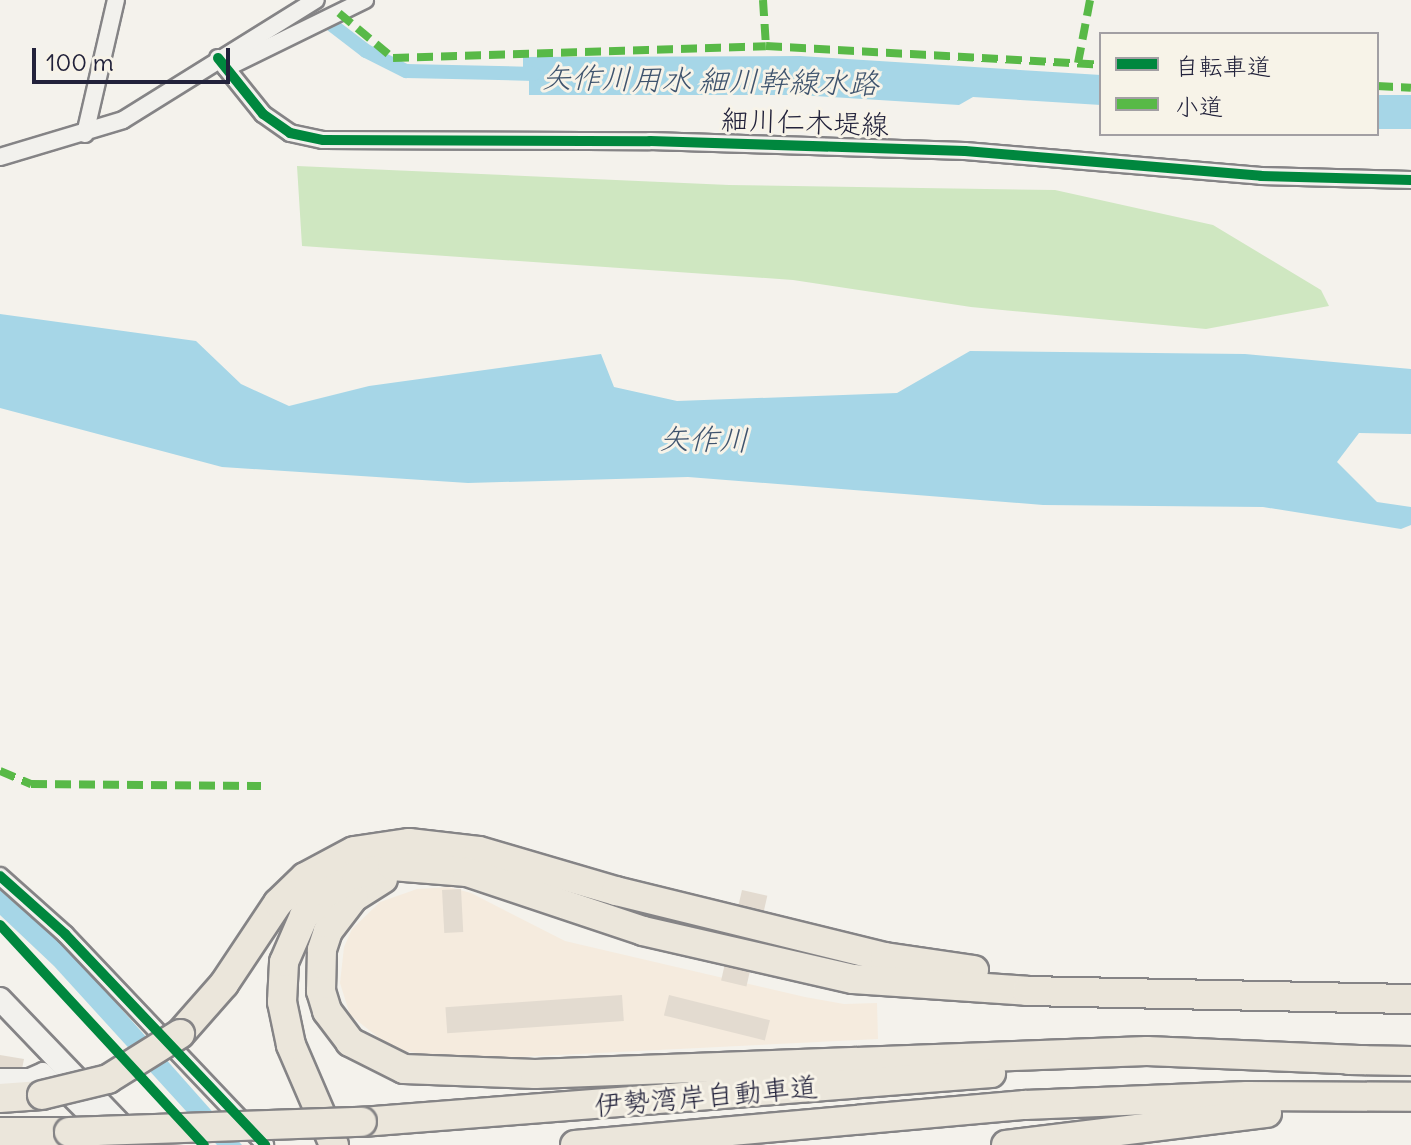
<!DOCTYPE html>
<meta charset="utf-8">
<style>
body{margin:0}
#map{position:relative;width:1411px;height:1145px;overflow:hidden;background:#f4f2ec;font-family:Delius,"Klee One",sans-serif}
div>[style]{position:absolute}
.built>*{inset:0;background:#f5ebde}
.green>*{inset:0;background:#cfe7c1}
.water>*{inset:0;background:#a6d6e7;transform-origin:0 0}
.canal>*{height:14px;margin:-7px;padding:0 7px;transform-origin:7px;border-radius:7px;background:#a6d6e7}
.building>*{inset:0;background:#e3dbd0;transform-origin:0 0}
.roads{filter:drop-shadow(2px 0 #858486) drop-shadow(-2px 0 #858486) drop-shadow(0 2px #858486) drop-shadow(0 -2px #858486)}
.street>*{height:16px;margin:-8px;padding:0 8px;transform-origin:8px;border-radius:8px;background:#f2f1ed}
.secondary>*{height:22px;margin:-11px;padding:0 11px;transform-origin:11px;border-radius:11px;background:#f2f1ed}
.highway>*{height:28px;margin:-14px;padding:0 14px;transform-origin:14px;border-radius:14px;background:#ebe6db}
.bridges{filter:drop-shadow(2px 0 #858486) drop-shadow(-2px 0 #858486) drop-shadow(0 2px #858486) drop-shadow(0 -2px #858486)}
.highway-bridge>*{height:28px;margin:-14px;padding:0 14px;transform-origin:14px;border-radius:14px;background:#ebe6db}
.quiet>*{height:8px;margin-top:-4px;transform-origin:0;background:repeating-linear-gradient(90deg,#58b947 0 16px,transparent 0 24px)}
.cycleway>*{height:10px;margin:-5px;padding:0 5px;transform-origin:5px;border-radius:5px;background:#00873e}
span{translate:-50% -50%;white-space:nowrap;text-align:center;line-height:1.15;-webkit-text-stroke:6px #f7f3e8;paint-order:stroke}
.street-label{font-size:28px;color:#22223b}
.water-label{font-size:30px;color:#3f546e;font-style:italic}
.legend{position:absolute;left:1099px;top:32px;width:280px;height:104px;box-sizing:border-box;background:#f7f3e8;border:2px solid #a29fa3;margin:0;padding:10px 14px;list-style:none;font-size:24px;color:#22223b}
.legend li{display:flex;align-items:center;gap:16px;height:40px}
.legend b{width:40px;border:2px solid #a29fa3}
.scale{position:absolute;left:32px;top:48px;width:198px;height:36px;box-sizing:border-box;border:4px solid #22223b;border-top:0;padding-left:10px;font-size:24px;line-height:28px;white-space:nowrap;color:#22223b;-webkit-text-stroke:6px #f7f3e8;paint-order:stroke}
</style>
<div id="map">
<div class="built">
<i style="clip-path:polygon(449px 887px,471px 893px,565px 941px,805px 997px,844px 1004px,877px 1003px,878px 1039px,458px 1060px,393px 1049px,350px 1015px,340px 983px,344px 947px,352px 929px,380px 902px,417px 889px)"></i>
</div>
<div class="green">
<i style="clip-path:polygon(297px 166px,729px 185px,1055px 190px,1213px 225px,1321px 290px,1329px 306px,1206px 329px,971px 307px,793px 280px,302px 246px)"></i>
</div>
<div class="water">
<i style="clip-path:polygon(800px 56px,1101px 75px,1101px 105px,973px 97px,959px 105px,799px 95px,529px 95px,529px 80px,514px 80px,514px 68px,523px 68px,523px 57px)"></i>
<i style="left:1377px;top:95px;width:34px;height:34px"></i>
<i style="clip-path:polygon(0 314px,196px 341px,241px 384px,289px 406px,369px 386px,601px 354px,614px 387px,677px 401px,897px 393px,970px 351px,1245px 354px,1411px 369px,1411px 434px,1359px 433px,1337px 462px,1377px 502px,1411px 507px,1411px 525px,1401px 529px,1263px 507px,1043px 505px,688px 477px,468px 483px,222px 467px,0 408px)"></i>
<i style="clip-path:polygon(0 887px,38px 915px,242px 1145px,217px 1145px,54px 966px,0 915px)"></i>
</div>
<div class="canal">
<i style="left:332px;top:25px;width:43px;rotate:37.4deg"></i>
<i style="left:366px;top:51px;width:45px;rotate:26.6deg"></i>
<i style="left:406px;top:71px;width:128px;rotate:1.3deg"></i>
</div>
<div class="building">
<i style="left:461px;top:889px;width:43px;height:19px;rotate:87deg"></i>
<i style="left:742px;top:890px;width:26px;height:93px;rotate:13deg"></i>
<i style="left:622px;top:995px;width:26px;height:177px;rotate:86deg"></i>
<i style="left:669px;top:995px;width:104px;height:21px;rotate:14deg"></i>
<i style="clip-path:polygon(0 1055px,24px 1059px,21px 1074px,0 1070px)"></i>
</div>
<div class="roads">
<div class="street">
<i style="left:218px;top:58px;width:72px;rotate:51.2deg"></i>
<i style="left:263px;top:114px;width:33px;rotate:35deg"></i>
<i style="left:290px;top:133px;width:34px;rotate:12deg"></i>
<i style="left:323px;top:140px;width:327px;rotate:0.2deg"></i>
<i style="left:650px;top:141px;width:315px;rotate:1.8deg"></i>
<i style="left:965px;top:151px;width:297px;rotate:4.8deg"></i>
<i style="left:1261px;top:176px;width:150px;rotate:1.5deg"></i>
<i style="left:226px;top:68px;width:155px;rotate:-26.1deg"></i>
<i style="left:85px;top:134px;width:138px;rotate:-77deg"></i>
<i style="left:0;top:157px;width:128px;rotate:-16.7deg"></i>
<i style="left:123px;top:120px;width:227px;rotate:-31.9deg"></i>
<i style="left:0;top:876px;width:87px;rotate:41.7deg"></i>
<i style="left:65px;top:934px;width:291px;rotate:46.5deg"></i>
<i style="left:0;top:1077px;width:29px"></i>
<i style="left:29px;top:1077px;width:15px;rotate:-23deg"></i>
<i style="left:43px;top:1071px;width:105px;rotate:45deg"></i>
</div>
<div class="secondary">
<i style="left:0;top:999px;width:202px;rotate:46.2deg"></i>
</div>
<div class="highway">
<i style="left:383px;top:879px;width:34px;rotate:148deg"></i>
<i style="left:354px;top:897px;width:43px;rotate:127.4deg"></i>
<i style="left:328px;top:931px;width:20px;rotate:108deg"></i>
<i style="left:322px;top:950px;width:41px;rotate:91.4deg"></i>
<i style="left:321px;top:991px;width:21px;rotate:73deg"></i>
<i style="left:327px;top:1011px;width:39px;rotate:53deg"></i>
<i style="left:350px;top:1042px;width:60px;rotate:26.6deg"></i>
<i style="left:404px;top:1069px;width:131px;rotate:2.2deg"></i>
<i style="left:535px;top:1074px;width:612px;rotate:-2.15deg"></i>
<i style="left:1147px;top:1051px;width:218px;rotate:2.4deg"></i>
<i style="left:180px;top:1034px;width:67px;rotate:-48.7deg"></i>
<i style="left:224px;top:984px;width:97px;rotate:-56.3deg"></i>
<i style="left:278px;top:903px;width:37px;rotate:-44deg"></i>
<i style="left:305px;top:877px;width:55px;rotate:-28deg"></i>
<i style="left:354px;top:851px;width:56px;rotate:-8.3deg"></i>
<i style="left:409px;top:843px;width:70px;rotate:6.5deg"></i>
<i style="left:479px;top:851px;width:143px;rotate:16.3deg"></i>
<i style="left:616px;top:891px;width:277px;rotate:13.8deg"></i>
<i style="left:885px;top:957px;width:90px;rotate:8.3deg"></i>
<i style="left:1349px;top:1060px;width:62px;rotate:0.9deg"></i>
<i style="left:0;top:1098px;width:42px;rotate:-4.1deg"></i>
<i style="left:362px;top:1122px;width:631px;rotate:-4.45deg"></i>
<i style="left:0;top:1132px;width:69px"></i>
<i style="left:334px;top:1145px;width:109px;rotate:-113.3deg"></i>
<i style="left:291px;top:1045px;width:44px;rotate:-101.8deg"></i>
<i style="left:282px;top:1002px;width:40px;rotate:-87.1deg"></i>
<i style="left:284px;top:962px;width:50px;rotate:-66.5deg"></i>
<i style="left:304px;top:916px;width:33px;rotate:-45deg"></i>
<i style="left:327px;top:893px;width:34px;rotate:-32deg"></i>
<i style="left:356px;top:875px;width:37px;rotate:-14deg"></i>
<i style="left:392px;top:866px;width:75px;rotate:4.6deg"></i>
<i style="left:467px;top:872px;width:186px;rotate:18.5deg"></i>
<i style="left:643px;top:931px;width:215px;rotate:12.9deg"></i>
<i style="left:853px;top:979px;width:174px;rotate:3.9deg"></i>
<i style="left:1027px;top:991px;width:384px;rotate:1.2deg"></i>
<i style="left:575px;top:1145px;width:452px;rotate:-5.1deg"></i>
<i style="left:1025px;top:1105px;width:222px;rotate:-2.3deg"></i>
<i style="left:1247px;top:1096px;width:164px;rotate:0.3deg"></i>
<i style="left:1006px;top:1145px;width:263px;rotate:-7deg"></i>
</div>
</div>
<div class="bridges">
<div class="highway-bridge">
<i style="left:42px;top:1095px;width:68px;rotate:-13.6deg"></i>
<i style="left:108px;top:1079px;width:85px;rotate:-32deg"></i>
<i style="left:69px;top:1132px;width:293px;rotate:-2deg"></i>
</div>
</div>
<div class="quiet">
<i style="left:763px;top:0;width:46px;rotate:86.3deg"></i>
<i style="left:339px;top:13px;width:70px;rotate:39.8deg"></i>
<i style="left:393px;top:58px;width:373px;rotate:-1.8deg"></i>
<i style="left:766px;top:46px;width:336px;rotate:3.2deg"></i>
<i style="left:1078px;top:63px;width:64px;rotate:-79.2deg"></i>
<i style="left:1377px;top:86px;width:34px;rotate:3deg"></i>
<i style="left:0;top:771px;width:34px;rotate:23deg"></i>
<i style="left:31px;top:784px;width:230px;rotate:0.5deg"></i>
</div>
<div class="cycleway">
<i style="left:218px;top:58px;width:72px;rotate:51.2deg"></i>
<i style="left:263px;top:114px;width:33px;rotate:35deg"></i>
<i style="left:290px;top:133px;width:34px;rotate:12deg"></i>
<i style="left:323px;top:140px;width:327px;rotate:0.2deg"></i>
<i style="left:650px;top:141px;width:315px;rotate:1.8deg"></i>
<i style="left:965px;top:151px;width:297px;rotate:4.8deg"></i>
<i style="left:1261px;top:176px;width:150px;rotate:1.5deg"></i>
<i style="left:0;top:876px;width:87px;rotate:41.7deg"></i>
<i style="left:65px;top:934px;width:291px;rotate:46.5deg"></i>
<i style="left:0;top:925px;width:300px;rotate:47.2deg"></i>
</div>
<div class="street-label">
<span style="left:805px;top:122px;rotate:2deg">細川仁木堤線</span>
<span style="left:706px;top:1096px;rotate:-5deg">伊勢湾岸自動車道</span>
</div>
<div class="water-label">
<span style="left:710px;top:80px;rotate:1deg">矢作川用水 細川幹線水路</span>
<span style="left:704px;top:439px;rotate:1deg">矢作川</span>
</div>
<ul class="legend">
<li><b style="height:10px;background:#00873e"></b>自転車道</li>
<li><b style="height:10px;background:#58b947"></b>小道</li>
</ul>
<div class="scale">100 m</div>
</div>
